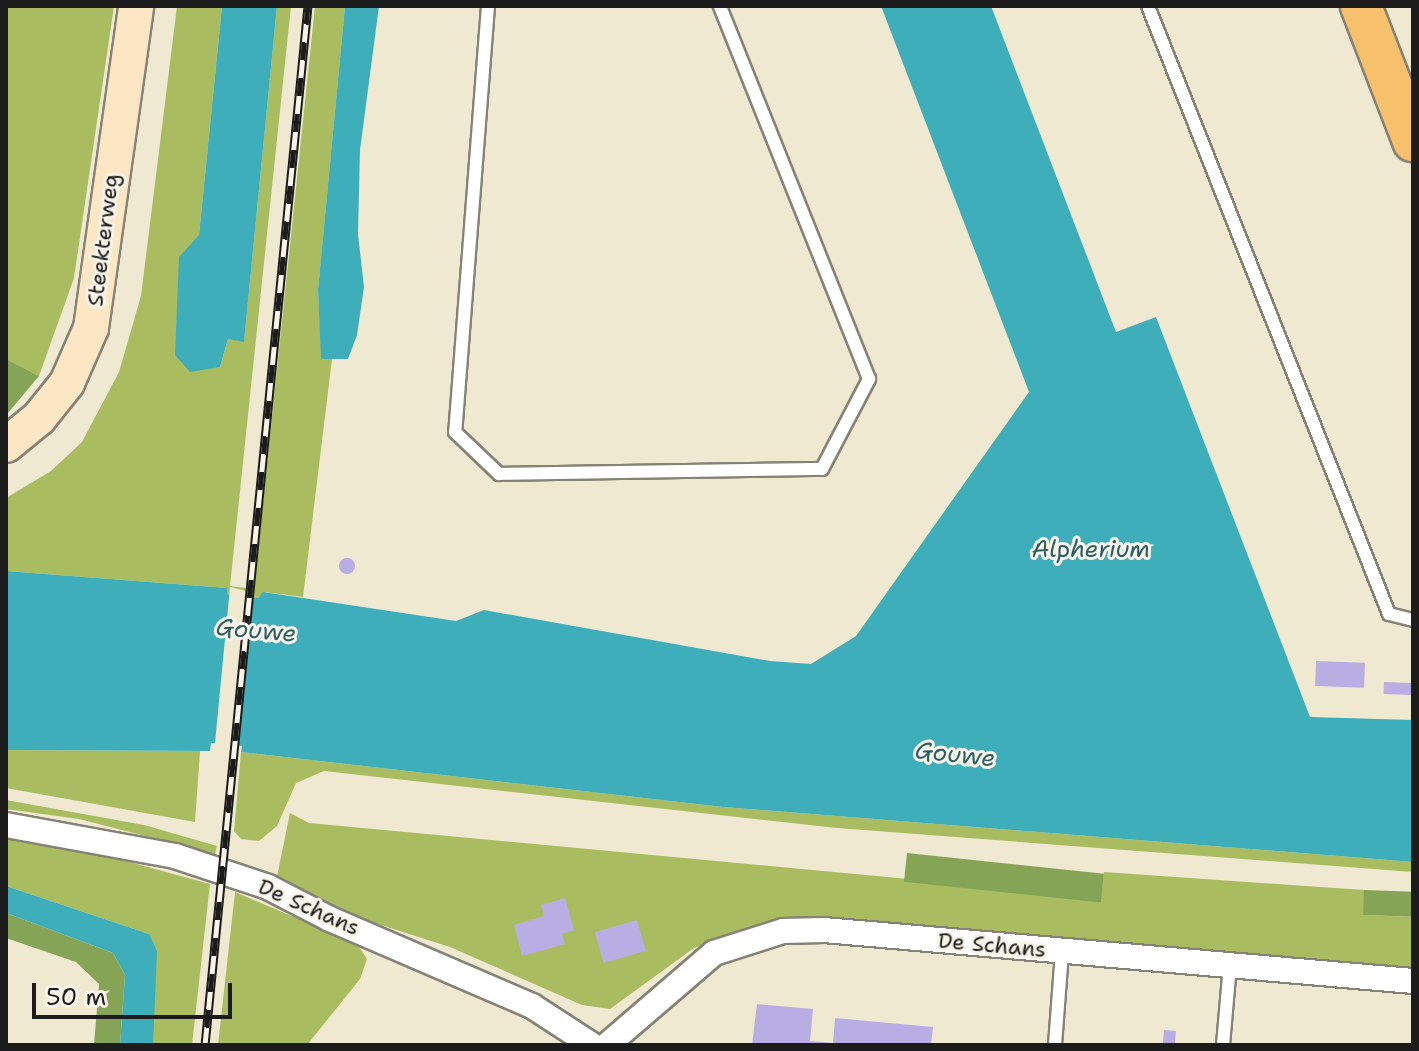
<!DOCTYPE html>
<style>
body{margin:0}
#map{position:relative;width:1419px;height:1051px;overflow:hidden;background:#f0e9d1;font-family:"Shantell Sans",sans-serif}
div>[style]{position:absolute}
.green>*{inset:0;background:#a9bc60}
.forest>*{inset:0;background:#86a456;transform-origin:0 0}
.water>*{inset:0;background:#3faebb}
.pier>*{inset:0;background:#f0e9d1}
.building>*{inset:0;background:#b9aee3;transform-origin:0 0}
.round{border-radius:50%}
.roads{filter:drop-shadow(2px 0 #868276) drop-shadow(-2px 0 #868276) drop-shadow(0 2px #868276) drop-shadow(0 -2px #868276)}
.service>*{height:12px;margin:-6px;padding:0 6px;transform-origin:6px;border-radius:6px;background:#fff}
.minor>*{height:24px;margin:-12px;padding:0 12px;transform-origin:12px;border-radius:12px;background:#fff}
.secondary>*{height:34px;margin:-17px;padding:0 17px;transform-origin:17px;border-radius:17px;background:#fce6c4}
.trunk>*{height:40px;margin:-20px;padding:0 20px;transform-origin:20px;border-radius:20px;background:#f7c06c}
.rail>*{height:9px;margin-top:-4.5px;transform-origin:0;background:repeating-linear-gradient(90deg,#f7f3e8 0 18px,#1c1c1c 0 36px);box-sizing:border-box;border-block:2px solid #1c1c1c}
span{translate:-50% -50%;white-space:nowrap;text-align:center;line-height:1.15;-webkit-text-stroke:6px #f7f3e8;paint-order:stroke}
.street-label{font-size:22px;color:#1c1c1c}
.water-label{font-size:24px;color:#2c5e64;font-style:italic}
.frame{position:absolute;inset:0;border:8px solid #1c1c1c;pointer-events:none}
.scale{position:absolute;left:32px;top:983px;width:200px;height:36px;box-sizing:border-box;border:4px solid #1c1c1c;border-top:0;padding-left:10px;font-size:24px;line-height:28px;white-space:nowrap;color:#1c1c1c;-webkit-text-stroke:6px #f7f3e8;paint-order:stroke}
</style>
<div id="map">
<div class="green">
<i style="clip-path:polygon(6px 6px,114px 6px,74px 278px,39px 376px,6px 359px)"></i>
<i style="clip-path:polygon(177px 6px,222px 6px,199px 235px,220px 367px,228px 339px,244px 341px,277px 6px,291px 6px,230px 586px,254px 589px,315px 6px,345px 6px,318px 291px,322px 359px,332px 359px,303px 597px,264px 592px,258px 598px,227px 594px,227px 588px,6px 571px,6px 498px,51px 471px,82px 442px,119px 372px,141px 296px)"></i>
<i style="clip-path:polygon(6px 750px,200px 751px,195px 822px,6px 788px)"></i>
<i style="clip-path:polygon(241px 752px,723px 807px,1413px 862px,1413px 872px,837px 828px,324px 771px,296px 783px,277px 826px,259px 841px,241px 839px,234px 831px)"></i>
<i style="clip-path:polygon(6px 800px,144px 825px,217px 846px,215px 854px,79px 819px,6px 809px)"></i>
<i style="clip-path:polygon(290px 813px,309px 823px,1101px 897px,1104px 872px,1364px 890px,1365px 915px,1413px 917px,1413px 968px,787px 918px,694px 948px,610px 1009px,582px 1005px,450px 947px,274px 891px)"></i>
<i style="clip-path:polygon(6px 838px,93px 852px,210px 884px,192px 1045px,153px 1045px,149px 934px,6px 886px)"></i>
<i style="clip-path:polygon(235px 892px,357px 944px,367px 959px,360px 979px,307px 1045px,218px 1045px)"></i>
</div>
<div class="forest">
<i style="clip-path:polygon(6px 359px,39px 376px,8px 413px,6px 413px)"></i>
<i style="left:907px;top:853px;width:198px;height:29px;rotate:6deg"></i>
<i style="left:1364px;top:890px;width:49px;height:25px;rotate:2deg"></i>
<i style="clip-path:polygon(6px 913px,113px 953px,125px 975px,120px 1045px,94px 1045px,99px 984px,76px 962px,6px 938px)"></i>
</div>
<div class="water">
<i style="clip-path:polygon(222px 6px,277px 6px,244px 342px,228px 339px,220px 367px,190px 372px,175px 355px,179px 257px,199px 235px)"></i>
<i style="clip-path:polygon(345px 6px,379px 6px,360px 150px,358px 234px,364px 287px,357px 335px,348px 359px,321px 359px,318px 290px)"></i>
<i style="clip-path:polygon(881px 6px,991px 6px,1116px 332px,1156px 317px,1310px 717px,1413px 720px,1413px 862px,723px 807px,241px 752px,242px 746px,211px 743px,210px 751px,6px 750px,6px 571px,227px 588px,227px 594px,258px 598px,263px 592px,456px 621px,484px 610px,770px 661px,811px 664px,856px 636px,1029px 392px)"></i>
<i style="clip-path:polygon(6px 886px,149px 934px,157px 951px,153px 1045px,120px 1045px,125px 975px,113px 953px,6px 913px)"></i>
</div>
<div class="pier">
<i style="clip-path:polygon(230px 587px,254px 593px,238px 750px,214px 747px,214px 753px)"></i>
</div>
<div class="building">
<i class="round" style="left:339px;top:558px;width:16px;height:16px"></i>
<i style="left:1316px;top:661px;width:49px;height:25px;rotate:2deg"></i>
<i style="left:1384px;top:682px;width:29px;height:12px;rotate:2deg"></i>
<i style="clip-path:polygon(565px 898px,574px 930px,562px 934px,565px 944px,522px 956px,514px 925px,544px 916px,541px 905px)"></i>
<i style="left:637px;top:920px;width:32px;height:44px;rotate:74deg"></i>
<i style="clip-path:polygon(757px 1004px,813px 1009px,810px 1041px,833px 1043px,835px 1018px,933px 1027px,931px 1045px,752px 1045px)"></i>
<i style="left:1164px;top:1030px;width:12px;height:15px;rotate:5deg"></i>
</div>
<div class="roads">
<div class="service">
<i style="left:488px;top:6px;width:427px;rotate:94.4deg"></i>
<i style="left:455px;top:432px;width:61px;rotate:43.7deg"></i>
<i style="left:499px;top:474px;width:323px;rotate:-0.9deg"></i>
<i style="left:822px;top:469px;width:102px;rotate:-62.4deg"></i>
<i style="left:869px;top:379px;width:402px;rotate:-111.8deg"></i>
<i style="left:1148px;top:6px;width:654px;rotate:68.38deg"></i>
<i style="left:1389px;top:614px;width:25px;rotate:14deg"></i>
<i style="left:1055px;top:1045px;width:94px;rotate:-85.7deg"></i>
<i style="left:1223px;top:1045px;width:80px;rotate:-85deg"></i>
</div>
<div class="minor">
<i style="left:6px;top:825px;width:172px;rotate:10.4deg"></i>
<i style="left:175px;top:856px;width:98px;rotate:18.4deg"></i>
<i style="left:268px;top:887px;width:70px;rotate:27.3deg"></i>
<i style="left:330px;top:919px;width:220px;rotate:23.3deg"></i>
<i style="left:532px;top:1006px;width:72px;rotate:33deg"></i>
<i style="left:607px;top:1045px;width:141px;rotate:-40.7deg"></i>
<i style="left:714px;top:953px;width:72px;rotate:-17.7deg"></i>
<i style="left:783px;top:931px;width:41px;rotate:-1.4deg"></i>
<i style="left:824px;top:930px;width:591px;rotate:4.95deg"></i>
</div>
<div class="secondary">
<i style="left:6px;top:445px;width:43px;rotate:-39.3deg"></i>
<i style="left:39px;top:418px;width:45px;rotate:-51.3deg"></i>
<i style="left:67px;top:383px;width:60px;rotate:-66.4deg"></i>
<i style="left:91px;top:328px;width:325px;rotate:-82deg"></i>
</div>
<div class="trunk">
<i style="left:1361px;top:6px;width:145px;rotate:68.9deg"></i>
</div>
</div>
<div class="rail">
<i style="left:205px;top:1045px;width:1044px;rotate:-84.34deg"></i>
</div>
<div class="street-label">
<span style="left:103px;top:240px;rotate:-83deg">Steekterweg</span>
<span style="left:309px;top:907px;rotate:24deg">De Schans</span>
<span style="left:992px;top:945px;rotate:5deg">De Schans</span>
</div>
<div class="water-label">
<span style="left:1091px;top:550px">Alpherium</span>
<span style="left:256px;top:631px;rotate:5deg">Gouwe</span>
<span style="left:955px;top:755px;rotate:6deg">Gouwe</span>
</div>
<div class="frame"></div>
<div class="scale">50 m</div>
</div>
